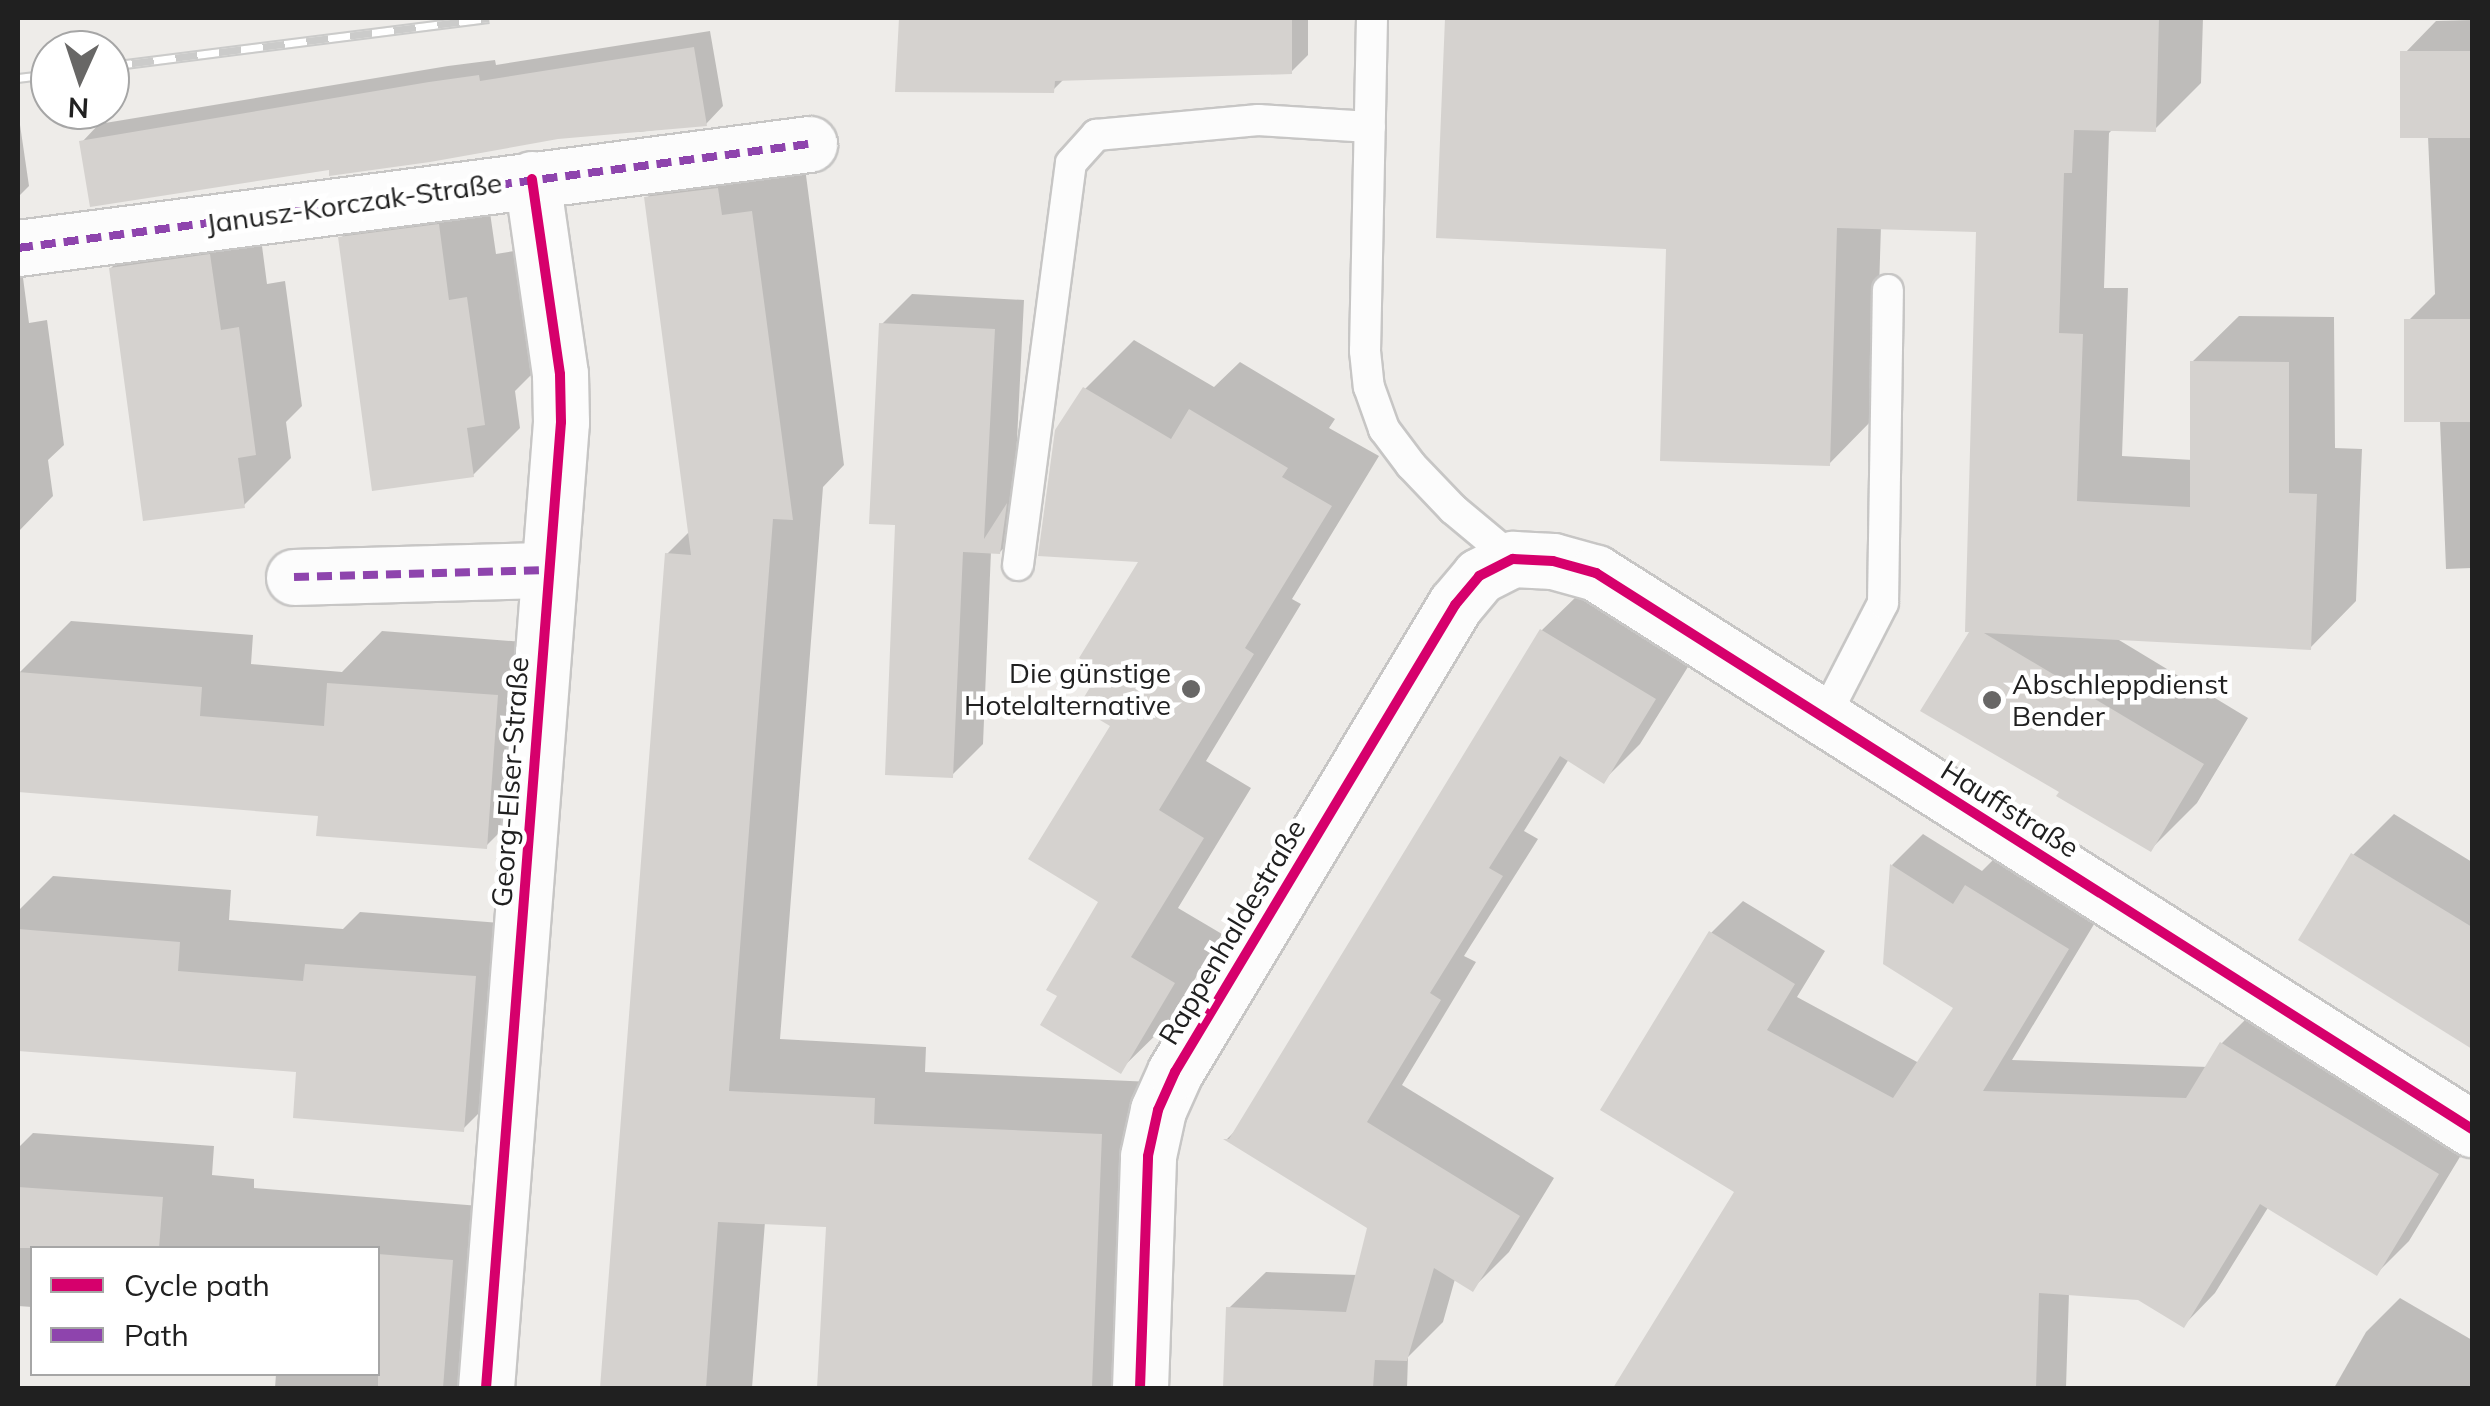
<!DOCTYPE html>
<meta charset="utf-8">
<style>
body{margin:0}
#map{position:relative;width:2490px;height:1406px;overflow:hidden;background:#eeece9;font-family:Mulish,sans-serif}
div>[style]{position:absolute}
.shadow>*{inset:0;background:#0003}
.building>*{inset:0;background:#d5d2cf;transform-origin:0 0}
.roads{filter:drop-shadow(2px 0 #c7c6c5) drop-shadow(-2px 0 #c7c6c5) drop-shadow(0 2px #c7c6c5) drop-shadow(0 -2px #c7c6c5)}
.lane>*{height:30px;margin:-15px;padding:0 15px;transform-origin:15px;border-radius:15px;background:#fcfcfc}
.street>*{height:55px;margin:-27.5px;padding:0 27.5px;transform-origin:27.5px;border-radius:27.5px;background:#fcfcfc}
.rail>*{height:11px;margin-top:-5.5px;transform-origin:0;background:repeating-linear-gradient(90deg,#fff 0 22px,#cbcbca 0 44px);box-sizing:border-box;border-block:2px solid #cbcbca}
.quiet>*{height:8px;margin-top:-4px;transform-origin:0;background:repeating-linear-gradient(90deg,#8e44ad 0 15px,transparent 0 23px)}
.cycleway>*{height:10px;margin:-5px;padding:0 5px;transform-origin:5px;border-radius:5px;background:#d6006c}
.dots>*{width:28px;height:28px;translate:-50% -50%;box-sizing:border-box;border:5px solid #fff;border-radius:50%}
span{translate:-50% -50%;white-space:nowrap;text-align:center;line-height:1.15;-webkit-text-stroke:9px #fff;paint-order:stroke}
.street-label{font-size:28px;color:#202020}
.poi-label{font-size:28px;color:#202020}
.right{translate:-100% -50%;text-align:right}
.left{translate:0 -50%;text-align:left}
.frame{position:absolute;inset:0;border:20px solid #202020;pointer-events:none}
.legend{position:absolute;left:30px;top:1246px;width:350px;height:130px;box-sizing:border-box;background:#fff;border:2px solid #a6a6a6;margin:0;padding:12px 18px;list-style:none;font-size:30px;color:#202020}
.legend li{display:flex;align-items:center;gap:20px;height:50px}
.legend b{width:50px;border:2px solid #a6a6a6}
.north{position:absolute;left:30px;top:30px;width:100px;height:100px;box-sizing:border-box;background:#fff;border:2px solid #a6a6a6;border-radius:50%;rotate:183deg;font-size:28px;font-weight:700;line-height:40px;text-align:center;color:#202020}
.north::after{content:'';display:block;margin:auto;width:35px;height:45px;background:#686766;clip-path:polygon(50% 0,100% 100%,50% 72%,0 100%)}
</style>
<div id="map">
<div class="shadow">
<i style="clip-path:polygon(901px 18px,1308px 18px,1308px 55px,1291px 72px,1065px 78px,1053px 90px,898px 90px)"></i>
<i style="clip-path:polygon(1447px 18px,2203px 18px,2201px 83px,2155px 129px,2114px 128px,2109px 133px,2104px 288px,2128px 288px,2122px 456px,2193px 460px,2192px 362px,2239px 316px,2334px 317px,2335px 448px,2362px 449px,2356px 601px,2310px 648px,2114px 637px,2248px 718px,2197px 803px,2151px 849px,2062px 791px,1973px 630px,1979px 230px,1881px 226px,1875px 417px,1829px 464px,1669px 246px,1438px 236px)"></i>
<i style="clip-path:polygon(2472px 20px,2472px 568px,2446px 569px,2440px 421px,2406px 323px,2435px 294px,2428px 137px,2403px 55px,2436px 21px)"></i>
<i style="clip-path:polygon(710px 31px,723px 106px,706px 124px,638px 132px,638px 126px,331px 167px,82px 142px,99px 124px,448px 66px,495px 60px,496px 65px)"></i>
<i style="clip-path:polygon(19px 118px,29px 186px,18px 197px,18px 118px)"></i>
<i style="clip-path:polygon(699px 146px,804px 160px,844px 465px,823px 487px,780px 1039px,926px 1047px,925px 1072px,1153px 1082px,1141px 1388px,820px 1388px,828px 1225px,765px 1222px,752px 1388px,602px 1388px,667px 554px,690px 531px,647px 198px)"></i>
<i style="clip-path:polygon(485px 178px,496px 254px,514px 251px,531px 375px,515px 391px,520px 428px,473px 475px,341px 238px,388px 191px)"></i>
<i style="clip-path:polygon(257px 208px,267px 284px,285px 281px,302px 406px,286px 422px,291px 458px,244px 505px,111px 268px,159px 221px)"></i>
<i style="clip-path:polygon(18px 240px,29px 323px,47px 320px,64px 445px,48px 460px,53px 496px,18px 532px)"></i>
<i style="clip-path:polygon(912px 294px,1024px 300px,1014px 500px,1030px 521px,1000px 552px,991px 551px,983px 744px,952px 775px,898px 523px,882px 324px)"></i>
<i style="clip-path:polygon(1134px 340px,1214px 387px,1240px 362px,1335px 419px,1329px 428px,1379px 456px,1292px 599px,1301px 604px,1206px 761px,1251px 788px,1178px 908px,1222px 934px,1169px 1022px,1120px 1070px,1061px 995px,1101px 901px,1113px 725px,1103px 671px,1143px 559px,1085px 389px)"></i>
<i style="clip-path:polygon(1579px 594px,1691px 662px,1640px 744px,1604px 780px,1569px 759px,1524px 831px,1538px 839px,1464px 956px,1476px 962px,1402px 1085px,1554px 1178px,1509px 1252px,1472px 1289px,1455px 1279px,1443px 1322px,1408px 1357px,1407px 1388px,1225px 1388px,1229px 1308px,1266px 1272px,1358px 1275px,1370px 1226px,1227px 1139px,1241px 1125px,1542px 630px)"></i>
<i style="clip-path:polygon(71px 621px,253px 635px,251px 664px,342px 672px,382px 631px,549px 644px,538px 794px,486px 846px,320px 814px,18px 790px,19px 673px)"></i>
<i style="clip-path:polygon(2394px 814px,2472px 862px,2472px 1046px,2301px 939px,2353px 855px)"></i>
<i style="clip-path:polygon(1923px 834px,1982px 871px,1999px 854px,2099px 916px,2012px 1060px,2208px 1067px,2222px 1043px,2254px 1011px,2469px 1142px,2409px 1241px,2377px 1273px,2269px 1206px,2215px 1293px,2184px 1325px,2139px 1297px,2069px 1293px,2066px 1388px,1617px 1387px,1738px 1192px,1711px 933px,1743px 901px,1825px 951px,1797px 997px,1919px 1063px,1956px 1007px,1892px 865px)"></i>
<i style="clip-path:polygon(53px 876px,231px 890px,229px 920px,343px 929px,360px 912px,527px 925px,515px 1077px,463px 1129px,299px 1070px,18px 1048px,18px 911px)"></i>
<i style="clip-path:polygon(33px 1133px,214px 1146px,212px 1175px,254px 1179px,254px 1188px,505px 1208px,464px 1388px,275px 1388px,276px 1374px,378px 1374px,378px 1248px,32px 1248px,32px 1307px,18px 1306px,18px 1148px)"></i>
<i style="clip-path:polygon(2400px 1298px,2472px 1340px,2472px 1388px,2334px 1388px,2366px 1332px)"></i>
</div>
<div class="building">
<i style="clip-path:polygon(899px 18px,1292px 18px,1292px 74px,1055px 81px,1054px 93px,895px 92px)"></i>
<i style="clip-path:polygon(1445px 18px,2159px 18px,2156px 132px,2074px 130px,2072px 173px,2064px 173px,2059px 333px,2083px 334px,2077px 501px,2190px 507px,2190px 361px,2289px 362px,2289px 493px,2317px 494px,2311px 650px,1984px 633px,2204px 764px,2151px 852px,2056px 796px,2059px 792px,1920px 711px,1969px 632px,1965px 632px,1976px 232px,1837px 228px,1830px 466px,1660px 461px,1666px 249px,1436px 238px)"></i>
<i style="clip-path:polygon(694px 47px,707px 126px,558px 139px,430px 162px,329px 176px,329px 170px,90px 207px,79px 141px,429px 82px,479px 75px,480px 81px)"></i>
<i style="left:2472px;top:51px;width:87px;height:72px;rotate:90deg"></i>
<i style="clip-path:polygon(718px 188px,722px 215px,752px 211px,793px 520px,773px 519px,729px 1091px,875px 1098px,874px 1124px,1102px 1134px,1092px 1388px,817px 1388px,826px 1227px,718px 1222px,706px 1388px,600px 1388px,665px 553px,691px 555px,644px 197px)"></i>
<i style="clip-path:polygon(439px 224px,449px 300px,467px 297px,485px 425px,467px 428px,474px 477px,372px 491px,338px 237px)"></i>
<i style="clip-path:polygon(210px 254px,221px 330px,239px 327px,256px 455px,238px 458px,245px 508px,143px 521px,109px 268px)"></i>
<i style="left:2472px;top:319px;width:103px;height:68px;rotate:90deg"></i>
<i style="clip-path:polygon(879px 323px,995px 329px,984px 539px,1007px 503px,1000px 554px,963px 552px,953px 778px,885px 775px,895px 525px,869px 524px)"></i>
<i style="clip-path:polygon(1083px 387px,1171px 439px,1189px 409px,1288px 468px,1282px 477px,1332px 506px,1245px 648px,1254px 654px,1159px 810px,1204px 838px,1131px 957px,1175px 983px,1121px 1074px,1040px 1025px,1057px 996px,1046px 990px,1098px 902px,1028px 859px,1110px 726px,1078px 707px,1100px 671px,1079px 658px,1138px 562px,1038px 556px,1055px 430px)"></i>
<i style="clip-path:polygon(1540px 629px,1656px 699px,1604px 784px,1560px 756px,1489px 868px,1503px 876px,1430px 993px,1441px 1000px,1367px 1122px,1520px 1216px,1473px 1292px,1434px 1268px,1407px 1361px,1375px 1360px,1373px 1388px,1223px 1388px,1226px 1307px,1346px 1312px,1367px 1228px,1223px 1139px,1229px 1139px)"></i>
<i style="clip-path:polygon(18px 672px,202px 687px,200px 716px,324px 726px,327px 683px,498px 695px,487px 849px,316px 836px,318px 816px,18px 792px)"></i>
<i style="clip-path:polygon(2351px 853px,2472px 927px,2472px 1049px,2298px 940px)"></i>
<i style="clip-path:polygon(1890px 864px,1953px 904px,1965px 885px,2069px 949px,1983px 1091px,2186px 1098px,2220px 1042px,2439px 1174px,2377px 1276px,2260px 1204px,2184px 1328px,2138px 1300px,2039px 1293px,2036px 1388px,1613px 1388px,1734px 1192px,1600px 1110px,1709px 931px,1795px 984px,1767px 1030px,1893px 1098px,1953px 1008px,1883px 964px)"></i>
<i style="clip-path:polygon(18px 929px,180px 942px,178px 971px,303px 981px,305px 964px,476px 976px,464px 1132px,293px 1118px,296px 1072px,18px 1051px)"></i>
<i style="clip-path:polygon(18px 1187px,163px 1197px,159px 1248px,18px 1248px)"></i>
<i style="clip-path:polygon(378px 1254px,453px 1260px,443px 1388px,378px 1388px)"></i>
</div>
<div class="roads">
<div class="lane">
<i style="left:1372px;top:18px;width:333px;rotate:91.2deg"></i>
<i style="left:1365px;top:351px;width:36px;rotate:84deg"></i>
<i style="left:1369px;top:387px;width:45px;rotate:70.3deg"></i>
<i style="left:1384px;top:429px;width:45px;rotate:53.1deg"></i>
<i style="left:1411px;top:465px;width:61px;rotate:46.3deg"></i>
<i style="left:1453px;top:509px;width:78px;rotate:39.8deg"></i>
<i style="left:1018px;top:565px;width:405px;rotate:-82.5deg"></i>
<i style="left:1071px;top:163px;width:38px;rotate:-48deg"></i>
<i style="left:1096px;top:135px;width:163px;rotate:-5.3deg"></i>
<i style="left:1258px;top:120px;width:112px;rotate:3.6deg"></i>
<i style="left:1824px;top:718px;width:129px;rotate:-62.8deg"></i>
<i style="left:1883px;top:603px;width:313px;rotate:-89.1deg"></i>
</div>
<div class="street">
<i style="left:18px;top:248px;width:798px;rotate:-7.49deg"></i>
<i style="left:294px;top:577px;width:255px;rotate:-1.6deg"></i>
<i style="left:486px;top:1388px;width:969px;rotate:-85.56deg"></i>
<i style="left:561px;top:422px;width:48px;rotate:-91.2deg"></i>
<i style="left:560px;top:374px;width:197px;rotate:-98.2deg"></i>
<i style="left:1140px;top:1388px;width:232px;rotate:-88deg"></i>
<i style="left:1148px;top:1156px;width:47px;rotate:-77.7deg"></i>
<i style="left:1158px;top:1110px;width:42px;rotate:-65.9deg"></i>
<i style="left:1175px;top:1072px;width:545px;rotate:-59.05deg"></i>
<i style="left:1455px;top:605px;width:38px;rotate:-50deg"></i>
<i style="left:1479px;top:576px;width:38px;rotate:-27deg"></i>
<i style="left:1513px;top:559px;width:40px;rotate:2.9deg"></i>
<i style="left:1553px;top:561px;width:45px;rotate:15.6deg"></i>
<i style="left:1596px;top:573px;width:1038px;rotate:32.4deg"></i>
</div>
</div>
<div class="rail">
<i style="left:110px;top:66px;width:382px;rotate:-7.2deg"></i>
<i style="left:18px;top:78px;width:32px;rotate:-7deg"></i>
</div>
<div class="quiet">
<i style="left:18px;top:248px;width:798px;rotate:-7.49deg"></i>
<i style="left:294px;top:577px;width:255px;rotate:-1.6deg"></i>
</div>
<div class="cycleway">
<i style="left:486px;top:1388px;width:969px;rotate:-85.56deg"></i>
<i style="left:561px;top:422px;width:48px;rotate:-91.2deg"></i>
<i style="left:560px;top:374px;width:197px;rotate:-98.2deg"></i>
<i style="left:1140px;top:1388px;width:232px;rotate:-88deg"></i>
<i style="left:1148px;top:1156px;width:47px;rotate:-77.7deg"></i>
<i style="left:1158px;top:1110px;width:42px;rotate:-65.9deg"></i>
<i style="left:1175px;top:1072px;width:545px;rotate:-59.05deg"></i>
<i style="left:1455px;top:605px;width:38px;rotate:-50deg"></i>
<i style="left:1479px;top:576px;width:38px;rotate:-27deg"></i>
<i style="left:1513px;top:559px;width:40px;rotate:2.9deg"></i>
<i style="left:1553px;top:561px;width:45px;rotate:15.6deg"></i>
<i style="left:1596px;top:573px;width:1038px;rotate:32.4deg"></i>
</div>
<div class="dots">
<i style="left:1191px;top:689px;background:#686766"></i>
<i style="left:1992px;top:700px;background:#686766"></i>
</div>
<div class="street-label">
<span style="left:354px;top:203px;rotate:-8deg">Janusz-Korczak-Straße</span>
<span style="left:510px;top:782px;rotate:-86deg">Georg-Elser-Straße</span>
<span style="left:2010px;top:809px;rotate:32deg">Hauffstraße</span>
<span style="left:1232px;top:932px;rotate:-59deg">Rappenhaldestraße</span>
</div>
<div class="poi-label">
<span class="right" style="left:1171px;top:689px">Die günstige<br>Hotelalternative</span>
<span class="left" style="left:2012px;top:700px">Abschleppdienst<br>Bender</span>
</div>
<div class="frame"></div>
<ul class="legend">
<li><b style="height:12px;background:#d6006c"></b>Cycle path</li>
<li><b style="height:12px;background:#8e44ad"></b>Path</li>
</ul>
<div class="north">N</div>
</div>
